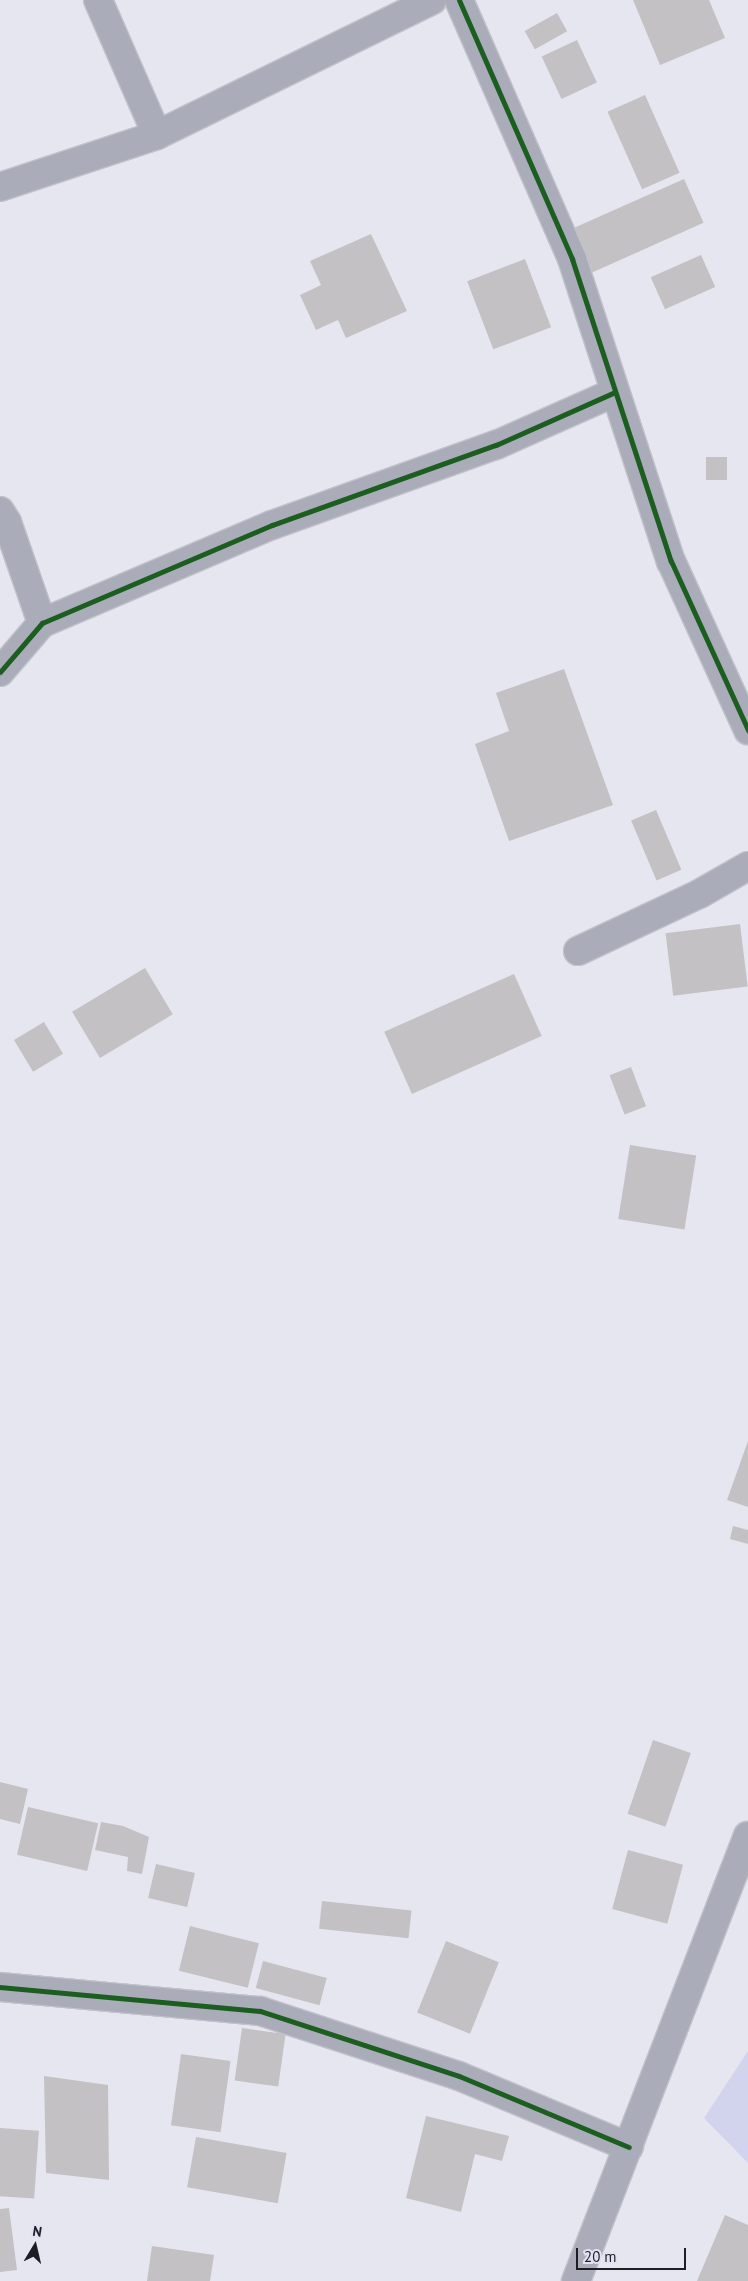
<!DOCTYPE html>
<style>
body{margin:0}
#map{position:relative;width:748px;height:2281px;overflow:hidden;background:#e5e6f0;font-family:"PT Sans",sans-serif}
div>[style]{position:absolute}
.green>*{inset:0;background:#d2d3ed}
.building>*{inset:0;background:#c3c1c3;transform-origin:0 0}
.roads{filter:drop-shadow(1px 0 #c2c3ca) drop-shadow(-1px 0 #c2c3ca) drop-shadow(0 1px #c2c3ca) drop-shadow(0 -1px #c2c3ca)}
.minor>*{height:28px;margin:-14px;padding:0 14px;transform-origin:14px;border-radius:14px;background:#abacba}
.cycleway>*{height:5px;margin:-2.5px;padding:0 2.5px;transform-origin:2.5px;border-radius:2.5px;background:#1b5e20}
span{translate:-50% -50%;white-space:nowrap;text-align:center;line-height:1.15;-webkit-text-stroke:4px #e1e3f4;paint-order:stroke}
.north{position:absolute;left:10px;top:2221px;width:50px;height:50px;-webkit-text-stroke:4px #e1e3f4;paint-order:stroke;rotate:9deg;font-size:14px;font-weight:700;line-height:20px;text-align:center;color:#1d1d23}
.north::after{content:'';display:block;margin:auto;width:18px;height:22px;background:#1d1d23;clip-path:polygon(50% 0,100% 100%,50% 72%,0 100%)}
.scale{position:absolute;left:576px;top:2248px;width:110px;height:22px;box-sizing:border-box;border:2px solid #1d1d23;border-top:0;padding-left:6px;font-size:15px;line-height:18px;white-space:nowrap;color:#1d1d23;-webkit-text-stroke:4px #e1e3f4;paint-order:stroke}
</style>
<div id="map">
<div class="green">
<i style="clip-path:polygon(748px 2051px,748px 2163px,704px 2118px)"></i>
</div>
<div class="building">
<i style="clip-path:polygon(633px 0,709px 0,725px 38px,660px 65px)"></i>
<i style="left:557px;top:13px;width:21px;height:37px;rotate:61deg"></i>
<i style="left:577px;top:40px;width:47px;height:39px;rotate:65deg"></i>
<i style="left:645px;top:95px;width:85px;height:41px;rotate:66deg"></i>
<i style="left:684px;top:179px;width:48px;height:122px;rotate:66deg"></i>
<i style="clip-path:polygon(371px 234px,407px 311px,346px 338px,338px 320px,316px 330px,300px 295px,321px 285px,310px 261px)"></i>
<i style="left:701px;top:255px;width:35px;height:55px;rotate:66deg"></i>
<i style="left:525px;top:259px;width:73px;height:62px;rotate:69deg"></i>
<i style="left:706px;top:457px;width:21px;height:23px"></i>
<i style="clip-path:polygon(564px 669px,613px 805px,509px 841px,475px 744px,509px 731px,496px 693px)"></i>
<i style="left:656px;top:810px;width:65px;height:27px;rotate:67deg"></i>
<i style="left:740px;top:924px;width:63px;height:75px;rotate:83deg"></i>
<i style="left:145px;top:968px;width:54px;height:85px;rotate:59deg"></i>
<i style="left:514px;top:974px;width:68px;height:142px;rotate:66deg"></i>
<i style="left:44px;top:1022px;width:37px;height:35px;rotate:59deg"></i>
<i style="left:631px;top:1067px;width:42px;height:23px;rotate:69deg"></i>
<i style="left:630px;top:1145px;width:67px;height:75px;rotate:9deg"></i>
<i style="clip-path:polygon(748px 1441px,748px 1507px,727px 1500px)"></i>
<i style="clip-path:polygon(733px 1526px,748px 1530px,748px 1544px,730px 1539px)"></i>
<i style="left:653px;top:1740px;width:40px;height:78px;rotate:19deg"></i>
<i style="clip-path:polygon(0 1782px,28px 1789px,20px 1824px,0 1819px)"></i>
<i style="left:28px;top:1807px;width:72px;height:49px;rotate:13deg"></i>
<i style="clip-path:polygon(101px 1822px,123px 1826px,149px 1837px,142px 1874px,127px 1871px,128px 1857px,95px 1850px)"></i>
<i style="left:628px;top:1850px;width:57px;height:61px;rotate:15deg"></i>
<i style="left:156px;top:1864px;width:40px;height:35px;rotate:13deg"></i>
<i style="left:322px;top:1901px;width:90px;height:28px;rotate:6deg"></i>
<i style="left:190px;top:1926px;width:71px;height:46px;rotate:14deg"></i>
<i style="left:446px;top:1941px;width:57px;height:77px;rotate:22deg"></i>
<i style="left:263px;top:1961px;width:66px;height:28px;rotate:15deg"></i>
<i style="left:242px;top:2028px;width:44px;height:53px;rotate:8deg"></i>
<i style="left:181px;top:2054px;width:50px;height:72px;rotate:8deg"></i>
<i style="clip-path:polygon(44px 2076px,108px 2085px,109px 2180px,46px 2173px)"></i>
<i style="clip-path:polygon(426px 2116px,509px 2136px,502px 2161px,475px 2154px,461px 2212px,406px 2198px)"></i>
<i style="left:0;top:2128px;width:39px;height:68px;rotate:4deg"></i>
<i style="left:196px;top:2137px;width:92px;height:51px;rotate:10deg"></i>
<i style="clip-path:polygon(9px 2208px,17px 2270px,0 2272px,0 2209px)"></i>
<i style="clip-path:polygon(725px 2215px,748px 2225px,748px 2281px,697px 2281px)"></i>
<i style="clip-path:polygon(152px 2246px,214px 2255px,210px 2281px,147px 2281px)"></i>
</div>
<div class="roads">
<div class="minor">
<i style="left:98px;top:0;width:147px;rotate:66.4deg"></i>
<i style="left:459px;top:0;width:283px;rotate:66.4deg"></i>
<i style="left:572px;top:259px;width:318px;rotate:71.9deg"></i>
<i style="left:671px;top:561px;width:186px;rotate:65.5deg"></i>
<i style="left:0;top:187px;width:165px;rotate:-18.3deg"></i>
<i style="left:157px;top:135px;width:306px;rotate:-26.1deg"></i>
<i style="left:0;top:511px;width:13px;rotate:58deg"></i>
<i style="left:7px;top:522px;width:107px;rotate:70.9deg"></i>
<i style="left:0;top:672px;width:65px;rotate:-49.4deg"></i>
<i style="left:42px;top:623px;width:250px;rotate:-23.1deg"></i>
<i style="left:272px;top:525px;width:238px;rotate:-19.7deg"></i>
<i style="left:496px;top:445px;width:130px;rotate:-24deg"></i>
<i style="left:578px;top:951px;width:136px;rotate:-25.2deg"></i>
<i style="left:701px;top:893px;width:54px;rotate:-29.9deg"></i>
<i style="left:0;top:1987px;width:261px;rotate:5.3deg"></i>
<i style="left:260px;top:2011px;width:209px;rotate:18.1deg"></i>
<i style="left:459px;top:2076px;width:184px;rotate:22.7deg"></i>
<i style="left:576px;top:2281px;width:477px;rotate:-68.9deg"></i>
</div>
</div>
<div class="cycleway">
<i style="left:459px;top:0;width:283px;rotate:66.4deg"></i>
<i style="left:572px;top:259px;width:318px;rotate:71.9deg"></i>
<i style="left:671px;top:561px;width:186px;rotate:65.5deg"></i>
<i style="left:0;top:672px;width:65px;rotate:-49.4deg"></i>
<i style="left:42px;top:623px;width:250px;rotate:-23.1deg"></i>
<i style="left:272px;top:525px;width:238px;rotate:-19.7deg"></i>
<i style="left:496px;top:445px;width:130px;rotate:-24deg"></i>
<i style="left:0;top:1987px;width:261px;rotate:5.3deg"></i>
<i style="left:260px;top:2011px;width:209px;rotate:18.1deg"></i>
<i style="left:459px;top:2076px;width:184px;rotate:22.7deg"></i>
</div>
<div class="north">N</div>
<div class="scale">20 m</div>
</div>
